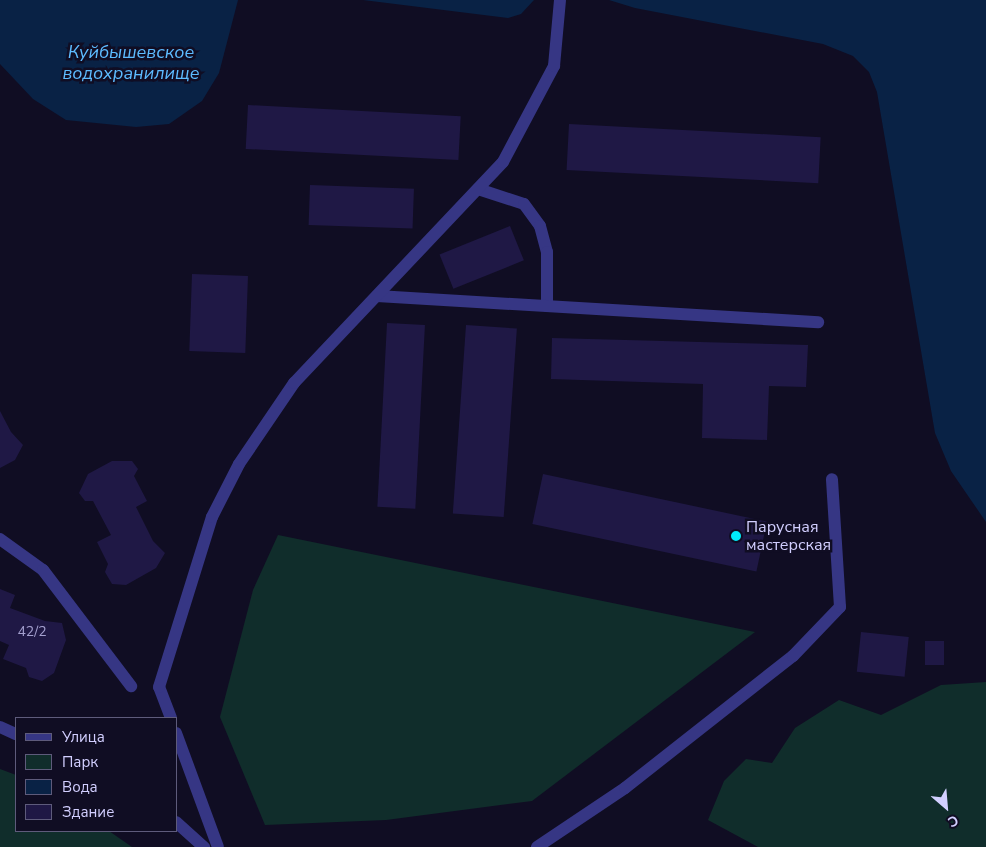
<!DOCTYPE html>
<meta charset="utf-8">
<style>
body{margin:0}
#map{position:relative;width:986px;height:847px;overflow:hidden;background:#100d23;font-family:"Nunito Sans",sans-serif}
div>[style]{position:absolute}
.green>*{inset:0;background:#102d2b}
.water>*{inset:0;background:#092245}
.building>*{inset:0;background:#1f1845;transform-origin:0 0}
.minor>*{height:12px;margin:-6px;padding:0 6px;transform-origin:6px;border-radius:6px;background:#363684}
.dots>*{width:14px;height:14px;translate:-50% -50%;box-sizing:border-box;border:2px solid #100d23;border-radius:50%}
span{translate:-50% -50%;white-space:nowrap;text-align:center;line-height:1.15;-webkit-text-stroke:5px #100d23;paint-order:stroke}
.number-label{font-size:14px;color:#a5a1d0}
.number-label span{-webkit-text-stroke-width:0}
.poi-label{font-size:16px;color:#d2cfff}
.left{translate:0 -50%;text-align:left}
.water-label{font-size:18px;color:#5dbbff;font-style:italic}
.legend{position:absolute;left:15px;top:717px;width:162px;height:115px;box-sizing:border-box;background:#100d23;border:1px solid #5e5b7b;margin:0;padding:6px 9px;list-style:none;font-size:15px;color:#d2cfff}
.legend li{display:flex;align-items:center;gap:10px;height:25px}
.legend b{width:25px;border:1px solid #5e5b7b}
.north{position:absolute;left:921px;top:782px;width:50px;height:50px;-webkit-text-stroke:4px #100d23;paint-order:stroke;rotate:153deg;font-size:14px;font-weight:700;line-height:20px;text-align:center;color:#d2cfff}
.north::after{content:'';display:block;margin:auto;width:18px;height:22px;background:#d2cfff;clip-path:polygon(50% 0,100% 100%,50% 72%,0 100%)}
</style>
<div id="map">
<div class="green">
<i style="clip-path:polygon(278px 535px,755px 632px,532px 801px,386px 820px,265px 825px,220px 717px,253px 590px)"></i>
<i style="clip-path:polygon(986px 682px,986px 847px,758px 847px,708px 820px,724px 781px,746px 759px,772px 763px,795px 728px,839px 700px,881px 715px,941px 685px)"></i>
<i style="clip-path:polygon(0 769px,16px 775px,16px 831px,109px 831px,132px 847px,0 847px)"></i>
</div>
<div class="water">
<i style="clip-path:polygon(0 0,238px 0,219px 73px,202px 101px,169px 124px,136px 127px,66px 120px,33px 99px,0 64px)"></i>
<i style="clip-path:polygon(363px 0,534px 0,521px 14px,508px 18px)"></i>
<i style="clip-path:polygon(609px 0,986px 0,986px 522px,951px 471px,935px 433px,877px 92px,869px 72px,853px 56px,823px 44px,635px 8px)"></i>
</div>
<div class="building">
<i style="left:248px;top:105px;width:213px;height:44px;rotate:3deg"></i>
<i style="left:569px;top:124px;width:252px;height:46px;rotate:3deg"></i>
<i style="left:310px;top:185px;width:104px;height:40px;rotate:2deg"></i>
<i style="left:510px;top:226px;width:37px;height:76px;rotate:68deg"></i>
<i style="left:192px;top:274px;width:56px;height:77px;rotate:2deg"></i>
<i style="left:387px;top:323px;width:38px;height:184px;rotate:3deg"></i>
<i style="left:466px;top:325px;width:51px;height:189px;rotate:4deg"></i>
<i style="clip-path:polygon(552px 338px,808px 345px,806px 387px,769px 386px,767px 440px,702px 438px,703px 384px,551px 379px)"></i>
<i style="clip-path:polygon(0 411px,11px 432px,23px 445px,15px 460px,0 468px)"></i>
<i style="clip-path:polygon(112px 461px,132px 461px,138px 469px,134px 476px,147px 501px,136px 507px,153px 541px,165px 553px,156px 568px,126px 585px,112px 584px,105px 572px,108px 564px,97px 542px,111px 535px,93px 501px,85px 501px,79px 493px,88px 474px)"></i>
<i style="left:543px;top:474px;width:229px;height:51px;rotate:12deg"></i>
<i style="clip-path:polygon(0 589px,15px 595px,10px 608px,45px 621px,62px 623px,66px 640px,54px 673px,42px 681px,29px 677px,26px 668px,3px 659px,9px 645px,0 641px)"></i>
<i style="left:861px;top:632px;width:48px;height:40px;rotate:6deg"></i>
<i style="left:925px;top:641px;width:19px;height:24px"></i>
</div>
<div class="minor">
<i style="left:478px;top:189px;width:48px;rotate:18.1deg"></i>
<i style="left:524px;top:204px;width:27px;rotate:54deg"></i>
<i style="left:540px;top:226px;width:27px;rotate:75deg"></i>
<i style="left:547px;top:252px;width:54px;rotate:90deg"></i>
<i style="left:377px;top:296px;width:442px;rotate:3.4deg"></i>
<i style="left:0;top:539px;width:53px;rotate:35.8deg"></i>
<i style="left:43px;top:570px;width:146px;rotate:52.8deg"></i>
<i style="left:171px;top:718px;width:33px;rotate:-111deg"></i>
<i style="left:159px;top:687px;width:178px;rotate:-72.7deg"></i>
<i style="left:212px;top:517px;width:59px;rotate:-63deg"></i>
<i style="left:239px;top:464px;width:98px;rotate:-55.8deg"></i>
<i style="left:294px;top:383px;width:304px;rotate:-46.6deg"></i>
<i style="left:503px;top:162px;width:109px;rotate:-62deg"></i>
<i style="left:554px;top:66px;width:66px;rotate:-84.8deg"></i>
<i style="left:0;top:727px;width:17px;rotate:24deg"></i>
<i style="left:176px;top:733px;width:121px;rotate:69.8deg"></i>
<i style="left:176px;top:822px;width:38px;rotate:42deg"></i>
<i style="left:537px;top:847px;width:106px;rotate:-33.8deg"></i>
<i style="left:625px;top:788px;width:214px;rotate:-38.2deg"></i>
<i style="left:793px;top:656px;width:68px;rotate:-46.2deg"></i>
<i style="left:840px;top:607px;width:128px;rotate:-93.6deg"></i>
</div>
<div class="dots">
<i style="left:736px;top:536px;background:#00ecfa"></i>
</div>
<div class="number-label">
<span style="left:32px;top:632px">42/2</span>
</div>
<div class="poi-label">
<span class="left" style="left:746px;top:536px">Парусная<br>мастерская</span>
</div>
<div class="water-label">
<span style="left:131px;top:63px">Куйбышевское<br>водохранилище</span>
</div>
<ul class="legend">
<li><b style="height:6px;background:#363684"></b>Улица</li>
<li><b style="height:14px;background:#102d2b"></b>Парк</li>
<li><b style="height:14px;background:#092245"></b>Вода</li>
<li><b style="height:14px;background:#1f1845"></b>Здание</li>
</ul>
<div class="north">С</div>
</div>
